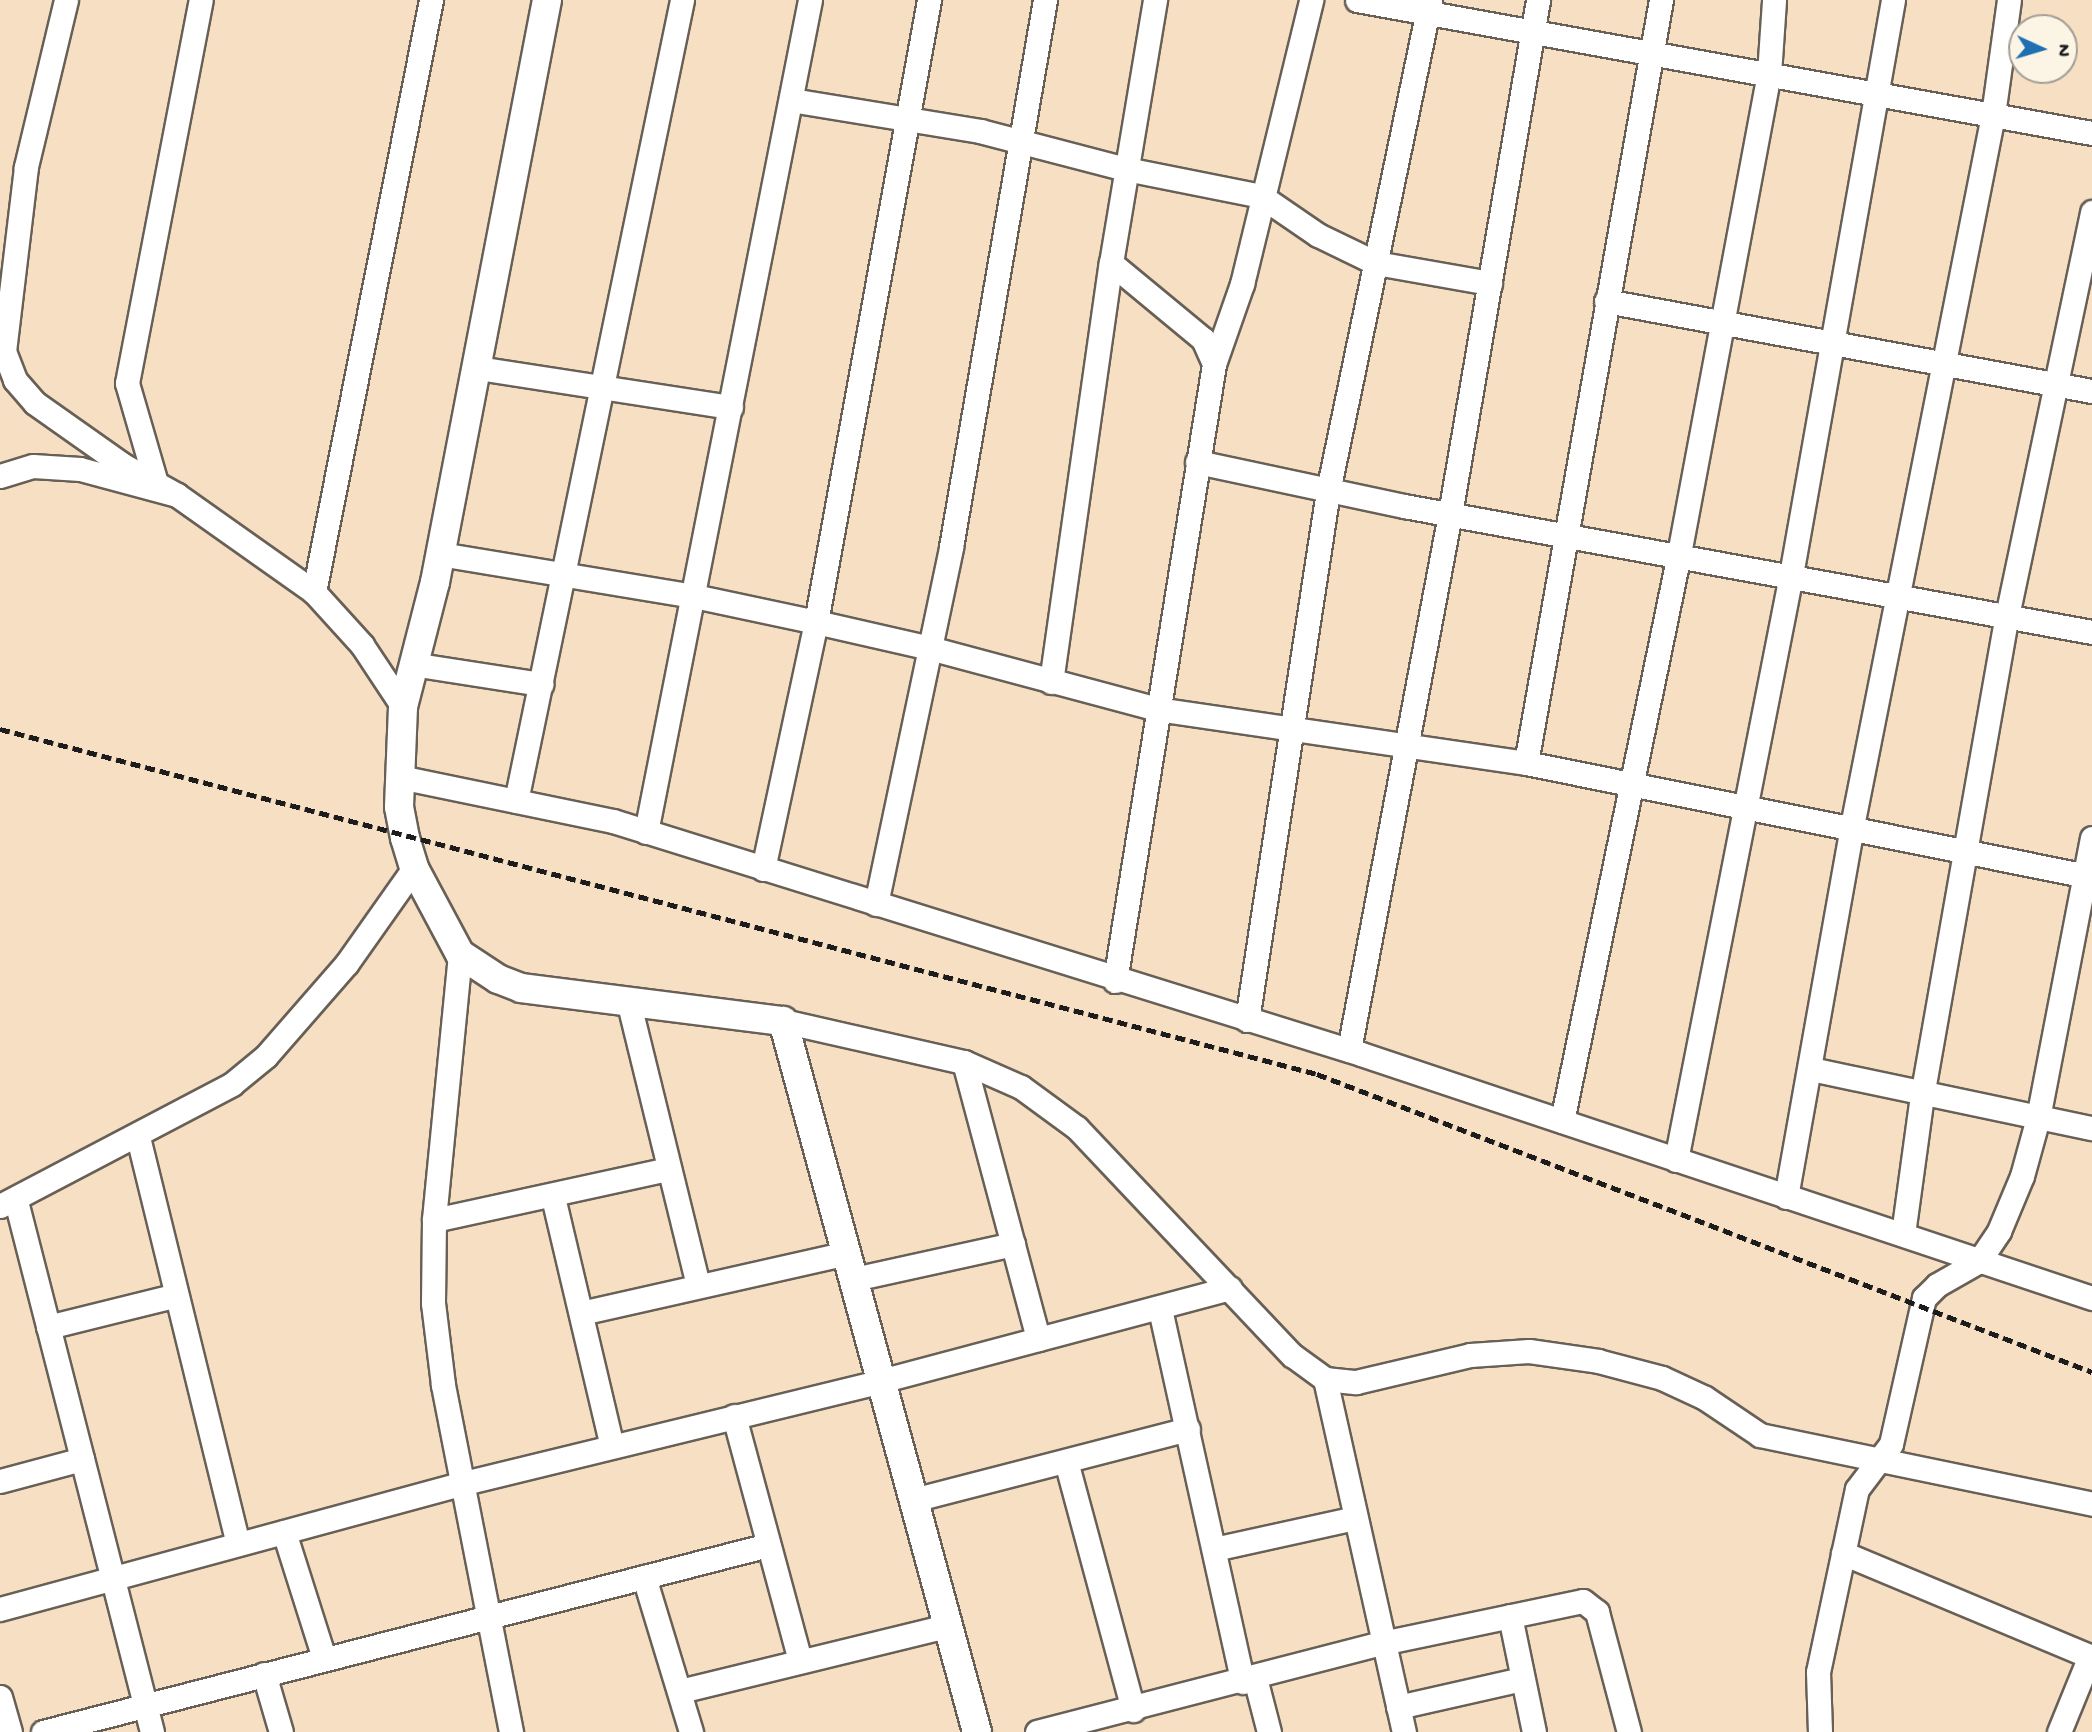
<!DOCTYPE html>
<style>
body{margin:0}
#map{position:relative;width:2092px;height:1732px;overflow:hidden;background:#f6dfc3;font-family:"Gochi Hand",sans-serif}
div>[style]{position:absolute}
.roads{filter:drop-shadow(2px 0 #686056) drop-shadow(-2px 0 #686056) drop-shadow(0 2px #686056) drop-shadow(0 -2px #686056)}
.minor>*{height:23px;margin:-11.5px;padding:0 11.5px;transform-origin:11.5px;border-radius:11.5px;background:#fff}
.tertiary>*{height:28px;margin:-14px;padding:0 14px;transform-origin:14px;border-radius:14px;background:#fff}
.rail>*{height:5px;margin-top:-2.5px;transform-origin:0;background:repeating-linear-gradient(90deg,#1c1c1c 0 10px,transparent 0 15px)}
span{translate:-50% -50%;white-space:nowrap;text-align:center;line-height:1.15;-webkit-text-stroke:6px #fcf5e5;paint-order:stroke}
.north{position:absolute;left:2008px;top:14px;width:70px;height:70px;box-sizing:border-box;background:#fcf5e5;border:2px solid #a29e95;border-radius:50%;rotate:94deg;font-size:19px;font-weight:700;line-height:28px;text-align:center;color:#1c1c1c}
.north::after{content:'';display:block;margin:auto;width:24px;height:32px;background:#1f6fb2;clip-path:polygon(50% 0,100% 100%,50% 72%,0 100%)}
</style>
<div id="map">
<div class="roads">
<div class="minor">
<i style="left:66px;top:0;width:172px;rotate:103.5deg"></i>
<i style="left:26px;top:167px;width:185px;rotate:96.8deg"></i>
<i style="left:4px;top:351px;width:31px;rotate:69deg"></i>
<i style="left:15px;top:380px;width:30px;rotate:49deg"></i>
<i style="left:35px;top:403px;width:108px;rotate:35.2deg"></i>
<i style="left:123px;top:465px;width:62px;rotate:29.1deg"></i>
<i style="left:1357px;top:0;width:747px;rotate:10.26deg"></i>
<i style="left:791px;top:100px;width:192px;rotate:9.3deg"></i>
<i style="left:980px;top:131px;width:151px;rotate:14.6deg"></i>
<i style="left:1126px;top:169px;width:138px;rotate:11.3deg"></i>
<i style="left:1261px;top:196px;width:69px;rotate:34.4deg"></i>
<i style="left:1318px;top:235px;width:64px;rotate:25.8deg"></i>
<i style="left:1376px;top:263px;width:116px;rotate:10deg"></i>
<i style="left:1111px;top:263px;width:119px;rotate:39.6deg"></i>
<i style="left:1203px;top:339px;width:27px;rotate:66deg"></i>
<i style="left:1606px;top:301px;width:494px;rotate:10.5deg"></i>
<i style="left:478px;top:368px;width:256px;rotate:8.8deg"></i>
<i style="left:1197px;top:462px;width:212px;rotate:12deg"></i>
<i style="left:1404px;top:506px;width:699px;rotate:10.38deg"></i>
<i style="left:0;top:476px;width:34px;rotate:-17deg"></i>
<i style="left:33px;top:466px;width:47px;rotate:3.7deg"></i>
<i style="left:80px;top:469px;width:100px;rotate:15deg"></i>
<i style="left:177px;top:495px;width:168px;rotate:35.3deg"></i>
<i style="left:314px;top:592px;width:72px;rotate:47.8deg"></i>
<i style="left:362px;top:645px;width:74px;rotate:56.5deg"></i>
<i style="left:156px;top:483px;width:104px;rotate:-106.2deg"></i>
<i style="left:127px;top:383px;width:390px;rotate:-79.1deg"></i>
<i style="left:440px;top:554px;width:257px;rotate:9.4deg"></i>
<i style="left:694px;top:596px;width:125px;rotate:12deg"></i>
<i style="left:816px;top:622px;width:117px;rotate:12.8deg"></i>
<i style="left:930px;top:648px;width:235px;rotate:15deg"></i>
<i style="left:1157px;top:709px;width:373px;rotate:8.3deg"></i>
<i style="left:1526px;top:763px;width:577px;rotate:11.39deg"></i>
<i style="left:314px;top:592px;width:603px;rotate:-78.82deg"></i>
<i style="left:412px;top:664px;width:131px;rotate:8.8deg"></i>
<i style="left:1051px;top:682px;width:423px;rotate:-81.9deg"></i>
<i style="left:1111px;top:263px;width:267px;rotate:-80.5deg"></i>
<i style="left:1526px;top:763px;width:775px;rotate:-79.97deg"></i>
<i style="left:400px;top:777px;width:217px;rotate:11.7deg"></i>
<i style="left:613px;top:821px;width:783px;rotate:17.3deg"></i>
<i style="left:1361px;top:1054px;width:771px;rotate:18.46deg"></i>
<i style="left:516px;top:801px;width:818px;rotate:-78.29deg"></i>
<i style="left:646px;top:832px;width:848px;rotate:-78.85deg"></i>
<i style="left:763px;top:869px;width:253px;rotate:-77.9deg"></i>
<i style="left:816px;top:622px;width:632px;rotate:-79.7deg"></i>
<i style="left:876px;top:904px;width:365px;rotate:-78.1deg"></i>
<i style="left:951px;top:547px;width:555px;rotate:-80.25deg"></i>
<i style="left:460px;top:954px;width:267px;rotate:95.6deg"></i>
<i style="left:434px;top:1220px;width:83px;rotate:90.7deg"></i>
<i style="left:433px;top:1303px;width:83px;rotate:83deg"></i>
<i style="left:443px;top:1385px;width:354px;rotate:78.9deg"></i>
<i style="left:1115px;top:981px;width:625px;rotate:-80.88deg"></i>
<i style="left:1214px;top:364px;width:85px;rotate:-70.7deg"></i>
<i style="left:1242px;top:284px;width:292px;rotate:-76.3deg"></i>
<i style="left:628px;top:1000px;width:294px;rotate:76.2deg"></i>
<i style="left:1247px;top:1020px;width:535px;rotate:-81.29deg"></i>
<i style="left:1328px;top:491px;width:501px;rotate:-78.26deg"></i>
<i style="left:783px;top:1021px;width:186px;rotate:12.8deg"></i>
<i style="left:964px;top:1062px;width:62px;rotate:23.7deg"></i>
<i style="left:1021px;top:1087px;width:69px;rotate:36.2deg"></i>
<i style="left:1077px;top:1128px;width:313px;rotate:46.6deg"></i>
<i style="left:1292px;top:1355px;width:41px;rotate:36deg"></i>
<i style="left:1325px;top:1379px;width:31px;rotate:6deg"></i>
<i style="left:1356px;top:1382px;width:117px;rotate:-13.3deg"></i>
<i style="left:1470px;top:1355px;width:59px;rotate:-3.9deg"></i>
<i style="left:1529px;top:1351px;width:70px;rotate:8.2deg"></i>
<i style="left:1598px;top:1361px;width:66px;rotate:14.9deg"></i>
<i style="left:1662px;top:1378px;width:47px;rotate:24.9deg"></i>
<i style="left:1705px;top:1398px;width:66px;rotate:33.9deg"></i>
<i style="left:1760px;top:1435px;width:339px;rotate:11.7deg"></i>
<i style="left:1349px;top:1050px;width:545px;rotate:-79.33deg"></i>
<i style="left:1450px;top:514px;width:521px;rotate:-80.28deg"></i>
<i style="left:964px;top:1062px;width:287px;rotate:75deg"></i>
<i style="left:1811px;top:1069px;width:287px;rotate:11.9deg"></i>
<i style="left:1562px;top:1121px;width:579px;rotate:-78.34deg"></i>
<i style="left:1679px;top:554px;width:488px;rotate:-79.4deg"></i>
<i style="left:1769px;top:74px;width:74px;rotate:-86.1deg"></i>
<i style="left:138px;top:1137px;width:419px;rotate:76.2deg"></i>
<i style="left:1676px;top:1160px;width:596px;rotate:-78.88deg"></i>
<i style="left:1791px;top:575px;width:584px;rotate:-79.94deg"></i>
<i style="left:553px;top:1197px;width:256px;rotate:76.7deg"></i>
<i style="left:1786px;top:1197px;width:377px;rotate:-79.9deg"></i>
<i style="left:1852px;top:826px;width:725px;rotate:-78.78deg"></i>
<i style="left:1993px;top:115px;width:116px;rotate:-82.1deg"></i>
<i style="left:16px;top:1201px;width:548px;rotate:75.63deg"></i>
<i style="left:0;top:1206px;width:262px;rotate:-27.7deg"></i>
<i style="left:232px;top:1084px;width:44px;rotate:-39.5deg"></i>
<i style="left:266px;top:1056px;width:123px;rotate:-48.9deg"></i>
<i style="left:347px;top:963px;width:116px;rotate:-54.8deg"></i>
<i style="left:434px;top:1220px;width:239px;rotate:-12.3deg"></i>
<i style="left:1903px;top:1234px;width:139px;rotate:-82.2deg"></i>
<i style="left:1922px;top:1096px;width:487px;rotate:-80deg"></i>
<i style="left:2007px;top:616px;width:413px;rotate:-78.1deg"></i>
<i style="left:854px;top:1279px;width:163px;rotate:-12.4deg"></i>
<i style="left:1160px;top:1309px;width:382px;rotate:77.5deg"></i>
<i style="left:581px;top:1313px;width:274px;rotate:-12.7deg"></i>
<i style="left:48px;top:1327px;width:129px;rotate:-13.9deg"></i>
<i style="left:1325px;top:1379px;width:362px;rotate:77.4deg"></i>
<i style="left:734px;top:1416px;width:254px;rotate:74.9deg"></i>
<i style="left:1066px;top:1461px;width:258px;rotate:74.9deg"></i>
<i style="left:0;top:1481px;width:85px;rotate:-15deg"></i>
<i style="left:913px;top:1500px;width:284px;rotate:-14.5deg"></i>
<i style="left:284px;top:1532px;width:132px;rotate:72.4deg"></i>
<i style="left:1214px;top:1549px;width:144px;rotate:-12.4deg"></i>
<i style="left:1843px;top:1553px;width:270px;rotate:22.7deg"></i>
<i style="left:644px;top:1577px;width:162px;rotate:73.1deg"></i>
<i style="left:0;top:1609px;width:481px;rotate:-15.2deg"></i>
<i style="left:464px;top:1483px;width:429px;rotate:-13.7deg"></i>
<i style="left:881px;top:1381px;width:361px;rotate:-14.9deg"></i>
<i style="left:1510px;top:1616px;width:118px;rotate:78.3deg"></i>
<i style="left:264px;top:1674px;width:60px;rotate:73.7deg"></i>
<i style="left:1255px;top:1678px;width:56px;rotate:75.5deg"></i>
<i style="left:680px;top:1691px;width:275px;rotate:-13.7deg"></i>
<i style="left:0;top:1697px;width:36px;rotate:74deg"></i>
<i style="left:1398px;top:1707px;width:127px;rotate:-12.7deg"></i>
<i style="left:43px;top:1732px;width:749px;rotate:-14.46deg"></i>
<i style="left:1037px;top:1732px;width:356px;rotate:-14.5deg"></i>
<i style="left:1382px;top:1643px;width:205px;rotate:-11.8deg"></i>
<i style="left:1583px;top:1601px;width:18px;rotate:38deg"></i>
<i style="left:1597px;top:1612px;width:124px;rotate:75.1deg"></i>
<i style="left:1820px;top:1732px;width:60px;rotate:-91.9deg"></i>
<i style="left:1818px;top:1672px;width:187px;rotate:-78deg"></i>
<i style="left:1857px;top:1489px;width:56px;rotate:-52.9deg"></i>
<i style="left:1891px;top:1444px;width:150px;rotate:-77.3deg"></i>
<i style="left:1924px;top:1298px;width:18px;rotate:-45deg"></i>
<i style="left:1937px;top:1285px;width:48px;rotate:-29.7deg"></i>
<i style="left:1979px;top:1261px;width:36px;rotate:-56deg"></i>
<i style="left:1999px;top:1231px;width:60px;rotate:-67.3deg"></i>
<i style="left:2022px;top:1176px;width:60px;rotate:-74.6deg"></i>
<i style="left:2038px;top:1118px;width:285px;rotate:-79.1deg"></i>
<i style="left:2059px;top:1732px;width:82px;rotate:-67.8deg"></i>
</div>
<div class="tertiary">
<i style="left:547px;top:0;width:593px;rotate:100.89deg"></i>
<i style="left:435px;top:582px;width:129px;rotate:104.4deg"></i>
<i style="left:403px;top:707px;width:100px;rotate:92.3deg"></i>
<i style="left:399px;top:807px;width:32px;rotate:79deg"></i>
<i style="left:405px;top:838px;width:31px;rotate:73deg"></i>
<i style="left:414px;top:868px;width:98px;rotate:61.9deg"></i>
<i style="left:460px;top:954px;width:45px;rotate:33.3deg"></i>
<i style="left:498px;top:979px;width:25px;rotate:21deg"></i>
<i style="left:521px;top:988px;width:264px;rotate:7.2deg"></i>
<i style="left:783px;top:1021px;width:737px;rotate:74.74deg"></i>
</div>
</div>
<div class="rail">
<i style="left:0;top:729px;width:1361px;rotate:14.68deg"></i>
<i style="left:1317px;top:1074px;width:830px;rotate:21.03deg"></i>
</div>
<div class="north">N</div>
</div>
